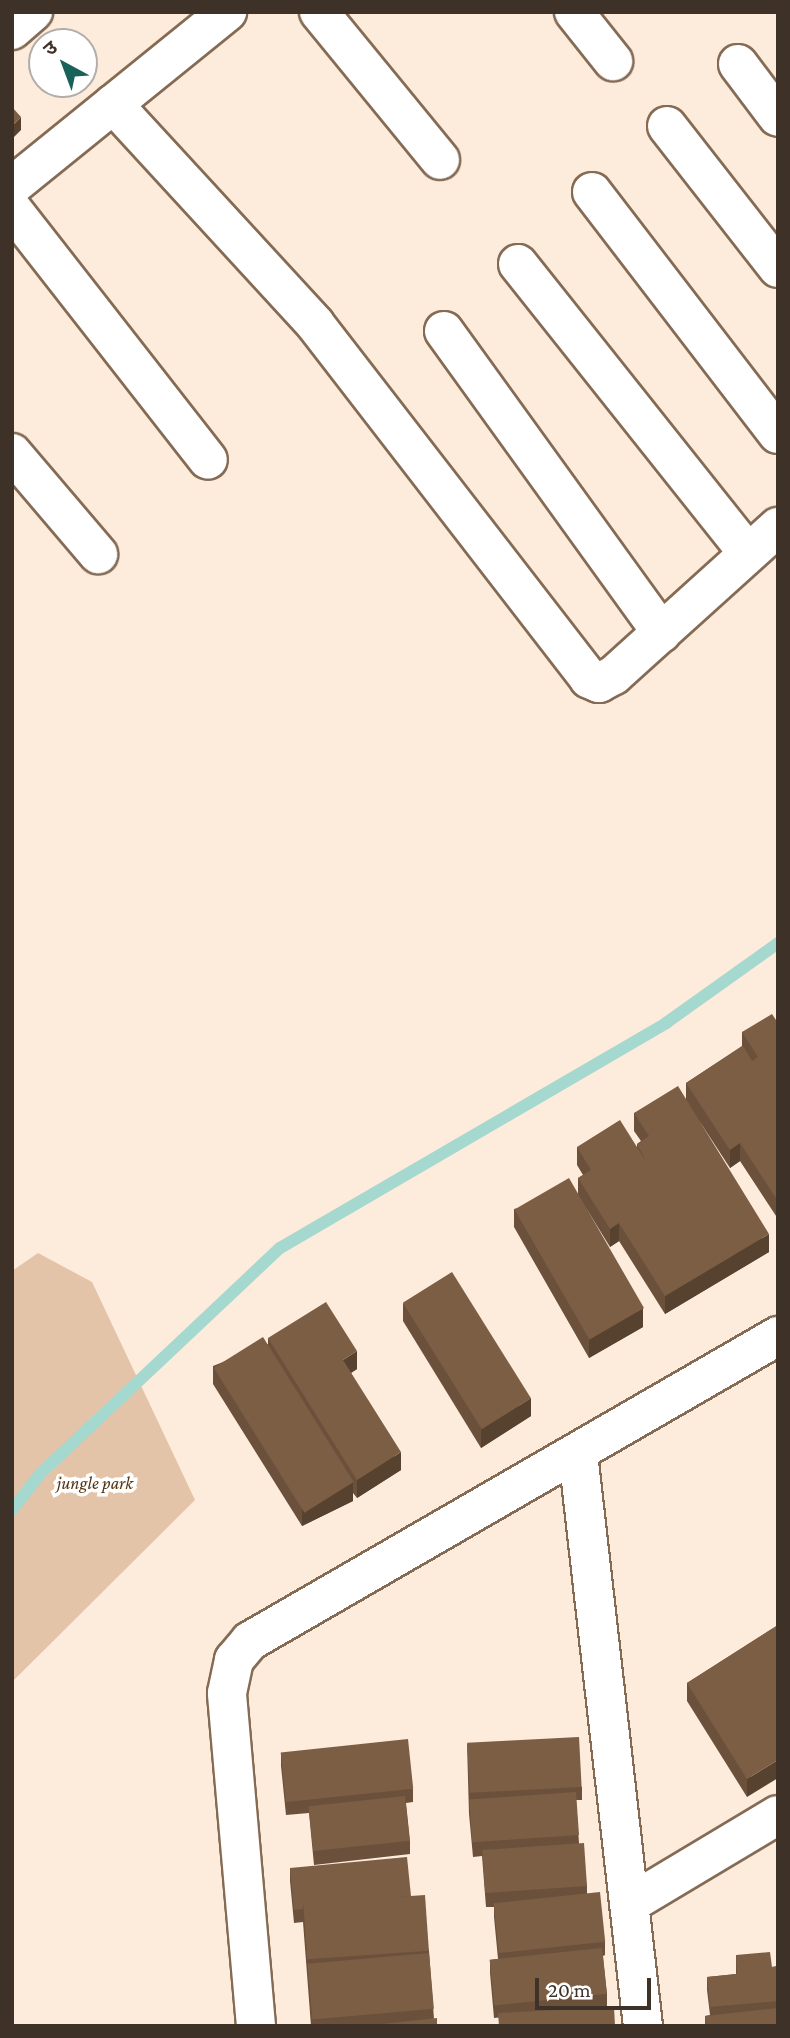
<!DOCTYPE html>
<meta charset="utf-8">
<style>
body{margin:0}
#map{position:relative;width:790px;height:2038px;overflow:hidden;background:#fdebdc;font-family:"Crimson Pro","Noto Sans Devanagari",serif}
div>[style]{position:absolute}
.green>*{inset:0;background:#e3c4a9}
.stream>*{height:12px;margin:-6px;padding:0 6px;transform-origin:6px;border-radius:6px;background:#a5d8cf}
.roads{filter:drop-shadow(2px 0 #856b54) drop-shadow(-2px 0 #856b54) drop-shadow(0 2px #856b54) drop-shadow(0 -2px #856b54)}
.minor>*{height:38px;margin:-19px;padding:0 19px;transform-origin:19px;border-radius:19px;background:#fff}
.wall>*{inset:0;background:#6b513b}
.shaded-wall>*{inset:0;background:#574230}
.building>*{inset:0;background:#7c5e45;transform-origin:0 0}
span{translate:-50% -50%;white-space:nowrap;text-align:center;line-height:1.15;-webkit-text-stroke:7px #fff;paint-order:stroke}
.park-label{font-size:18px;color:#533210;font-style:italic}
.frame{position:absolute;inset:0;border:14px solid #3e3228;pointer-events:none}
.north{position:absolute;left:28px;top:28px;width:70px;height:70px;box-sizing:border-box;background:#fff;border:2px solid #b2ada9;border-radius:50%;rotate:319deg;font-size:19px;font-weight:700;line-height:28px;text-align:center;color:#3e3228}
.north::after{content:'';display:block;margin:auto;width:24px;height:32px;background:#186259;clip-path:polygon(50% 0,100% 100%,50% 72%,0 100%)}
.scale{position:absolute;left:535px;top:1978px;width:116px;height:32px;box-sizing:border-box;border:4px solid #3e3228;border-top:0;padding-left:9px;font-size:21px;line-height:24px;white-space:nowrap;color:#3e3228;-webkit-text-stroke:5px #fff;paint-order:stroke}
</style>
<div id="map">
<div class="green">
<i style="clip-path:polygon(38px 1253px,92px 1282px,195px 1500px,12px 1682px,12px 1271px)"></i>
</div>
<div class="stream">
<i style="left:12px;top:1510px;width:46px;rotate:-52.1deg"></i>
<i style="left:40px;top:1474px;width:330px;rotate:-43.3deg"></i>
<i style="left:280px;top:1248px;width:447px;rotate:-30.2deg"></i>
<i style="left:666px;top:1023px;width:138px;rotate:-35.5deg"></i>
</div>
<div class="roads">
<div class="minor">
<i style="left:319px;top:12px;width:191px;rotate:50.7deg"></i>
<i style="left:574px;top:12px;width:63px;rotate:51.5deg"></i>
<i style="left:12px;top:30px;width:28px;rotate:-41deg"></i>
<i style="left:738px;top:64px;width:66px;rotate:53deg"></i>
<i style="left:113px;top:104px;width:299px;rotate:47.4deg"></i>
<i style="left:315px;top:324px;width:448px;rotate:52.3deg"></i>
<i style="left:589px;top:679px;width:11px;rotate:22deg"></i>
<i style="left:599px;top:683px;width:17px;rotate:-28deg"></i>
<i style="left:614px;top:675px;width:221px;rotate:-42.1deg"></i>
<i style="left:667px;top:126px;width:180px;rotate:52deg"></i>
<i style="left:12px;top:186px;width:277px;rotate:-39deg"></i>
<i style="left:592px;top:192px;width:305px;rotate:52.5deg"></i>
<i style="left:12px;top:209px;width:318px;rotate:52deg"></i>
<i style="left:518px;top:264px;width:368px;rotate:51.5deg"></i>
<i style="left:444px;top:331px;width:372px;rotate:54.2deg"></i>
<i style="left:12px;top:453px;width:133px;rotate:49.6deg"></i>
<i style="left:578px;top:1454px;width:576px;rotate:83.52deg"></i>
<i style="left:631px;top:1903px;width:171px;rotate:-30.9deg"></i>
<i style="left:256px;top:2026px;width:334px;rotate:-95deg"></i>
<i style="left:227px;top:1693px;width:34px;rotate:-78deg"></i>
<i style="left:234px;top:1660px;width:25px;rotate:-50deg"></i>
<i style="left:250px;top:1641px;width:610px;rotate:-30.01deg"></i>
</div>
</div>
<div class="wall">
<i style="clip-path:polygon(778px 1023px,778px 1219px,740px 1161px,730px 1168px,700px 1122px,769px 1252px,665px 1314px,619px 1241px,610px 1247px,586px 1208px,643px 1327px,589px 1358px,514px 1227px,514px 1209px,578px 1195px,578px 1178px,583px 1175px,577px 1165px,577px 1147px,637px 1148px,637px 1144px,641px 1141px,634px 1131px,634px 1113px,686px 1100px,686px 1083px,742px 1046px,742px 1032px)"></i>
<i style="clip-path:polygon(403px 1303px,531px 1416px,481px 1448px,403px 1321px)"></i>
<i style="clip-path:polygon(268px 1338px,357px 1369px,351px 1373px,401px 1470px,357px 1498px,353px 1493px,353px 1501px,302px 1526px,213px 1384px,213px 1366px,268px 1344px)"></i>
<i style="clip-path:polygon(778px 1625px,747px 1797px,687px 1701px,687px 1683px)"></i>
<i style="clip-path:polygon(467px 1744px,582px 1787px,582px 1800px,576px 1800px,579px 1843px,587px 1886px,587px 1893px,605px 1942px,605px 1955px,603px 1956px,607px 1994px,607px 2007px,494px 2018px,490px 1973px,490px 1960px,498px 1959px,494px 1917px,494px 1907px,486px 1907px,482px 1856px,473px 1857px,469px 1814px)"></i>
<i style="clip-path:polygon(281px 1753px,413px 1789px,413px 1802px,406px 1803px,410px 1841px,410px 1854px,314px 1865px,309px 1813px,286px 1815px,281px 1766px)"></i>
<i style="clip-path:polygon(290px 1868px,411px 1896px,429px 1951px,434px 2019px,437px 2026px,311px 2026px,303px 1922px,294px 1923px,290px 1881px)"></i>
<i style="clip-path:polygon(736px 1955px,772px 1967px,778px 1966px,778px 2026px,705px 2026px,705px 2016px,710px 2015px,707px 1990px,707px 1977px,736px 1974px)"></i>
</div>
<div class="shaded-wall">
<i style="clip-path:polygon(21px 117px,21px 130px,12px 139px,12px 126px)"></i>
<i style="clip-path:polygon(740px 1143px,740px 1161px,730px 1168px,730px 1150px)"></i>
<i style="clip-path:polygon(619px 1223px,619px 1241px,610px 1247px,610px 1229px)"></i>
<i style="clip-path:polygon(769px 1234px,769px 1252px,665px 1314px,665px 1296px)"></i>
<i style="clip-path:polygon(643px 1308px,643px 1327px,589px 1358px,589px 1340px)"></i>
<i style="clip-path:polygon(357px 1351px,357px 1369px,343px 1378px,343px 1360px)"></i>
<i style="clip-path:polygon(531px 1398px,531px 1416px,481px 1448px,481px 1430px)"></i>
<i style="clip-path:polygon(401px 1452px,401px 1470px,357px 1498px,357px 1480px)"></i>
<i style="clip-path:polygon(353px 1482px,353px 1501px,302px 1526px,302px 1508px)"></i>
<i style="clip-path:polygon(778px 1760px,778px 1778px,747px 1797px,747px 1779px)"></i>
</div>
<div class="building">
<i style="clip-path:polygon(12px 107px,21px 117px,12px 126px)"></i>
<i style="clip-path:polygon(772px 1014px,778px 1023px,778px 1201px,740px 1143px,730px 1150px,686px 1083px,743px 1046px,752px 1061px,758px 1057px,742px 1032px)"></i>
<i style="clip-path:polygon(678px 1086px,769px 1234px,665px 1296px,619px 1223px,610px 1229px,578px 1178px,591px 1170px,577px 1147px,620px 1120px,647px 1163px,637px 1144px,649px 1136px,634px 1113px)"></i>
<i style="left:569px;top:1178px;width:150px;height:63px;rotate:60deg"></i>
<i style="left:452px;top:1272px;width:149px;height:58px;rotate:58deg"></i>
<i style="clip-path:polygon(326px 1302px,357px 1351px,343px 1360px,401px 1452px,357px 1480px,268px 1338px)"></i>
<i style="left:263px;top:1337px;width:171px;height:58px;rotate:58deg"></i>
<i style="clip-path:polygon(778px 1625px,778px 1760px,747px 1779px,687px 1683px)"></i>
<i style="left:579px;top:1737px;width:50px;height:112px;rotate:87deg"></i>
<i style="left:408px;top:1739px;width:50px;height:128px;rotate:84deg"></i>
<i style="left:576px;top:1792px;width:43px;height:107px;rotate:86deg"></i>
<i style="left:405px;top:1796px;width:45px;height:97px;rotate:84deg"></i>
<i style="left:584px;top:1843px;width:43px;height:102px;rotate:86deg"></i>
<i style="clip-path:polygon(407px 1857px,411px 1896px,303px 1905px,303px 1909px,294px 1910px,290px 1868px)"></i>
<i style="left:600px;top:1892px;width:50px;height:107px;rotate:84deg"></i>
<i style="left:425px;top:1895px;width:56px;height:122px;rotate:86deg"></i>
<i style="left:602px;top:1948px;width:46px;height:113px;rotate:84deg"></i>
<i style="clip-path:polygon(770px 1952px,772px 1967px,778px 1966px,778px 2001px,710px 2007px,707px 1977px,737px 1974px,736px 1955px)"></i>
<i style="left:429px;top:1953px;width:56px;height:122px;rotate:85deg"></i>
<i style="clip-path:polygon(614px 2007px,615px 2026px,499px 2026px,498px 2013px)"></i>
<i style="clip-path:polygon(778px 2008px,778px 2026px,706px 2026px,705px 2016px)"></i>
<i style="clip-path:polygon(437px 2018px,437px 2026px,364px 2026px)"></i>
</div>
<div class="park-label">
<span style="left:95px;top:1483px">jungle park</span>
</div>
<div class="frame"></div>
<div class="north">उ</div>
<div class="scale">20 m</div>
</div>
